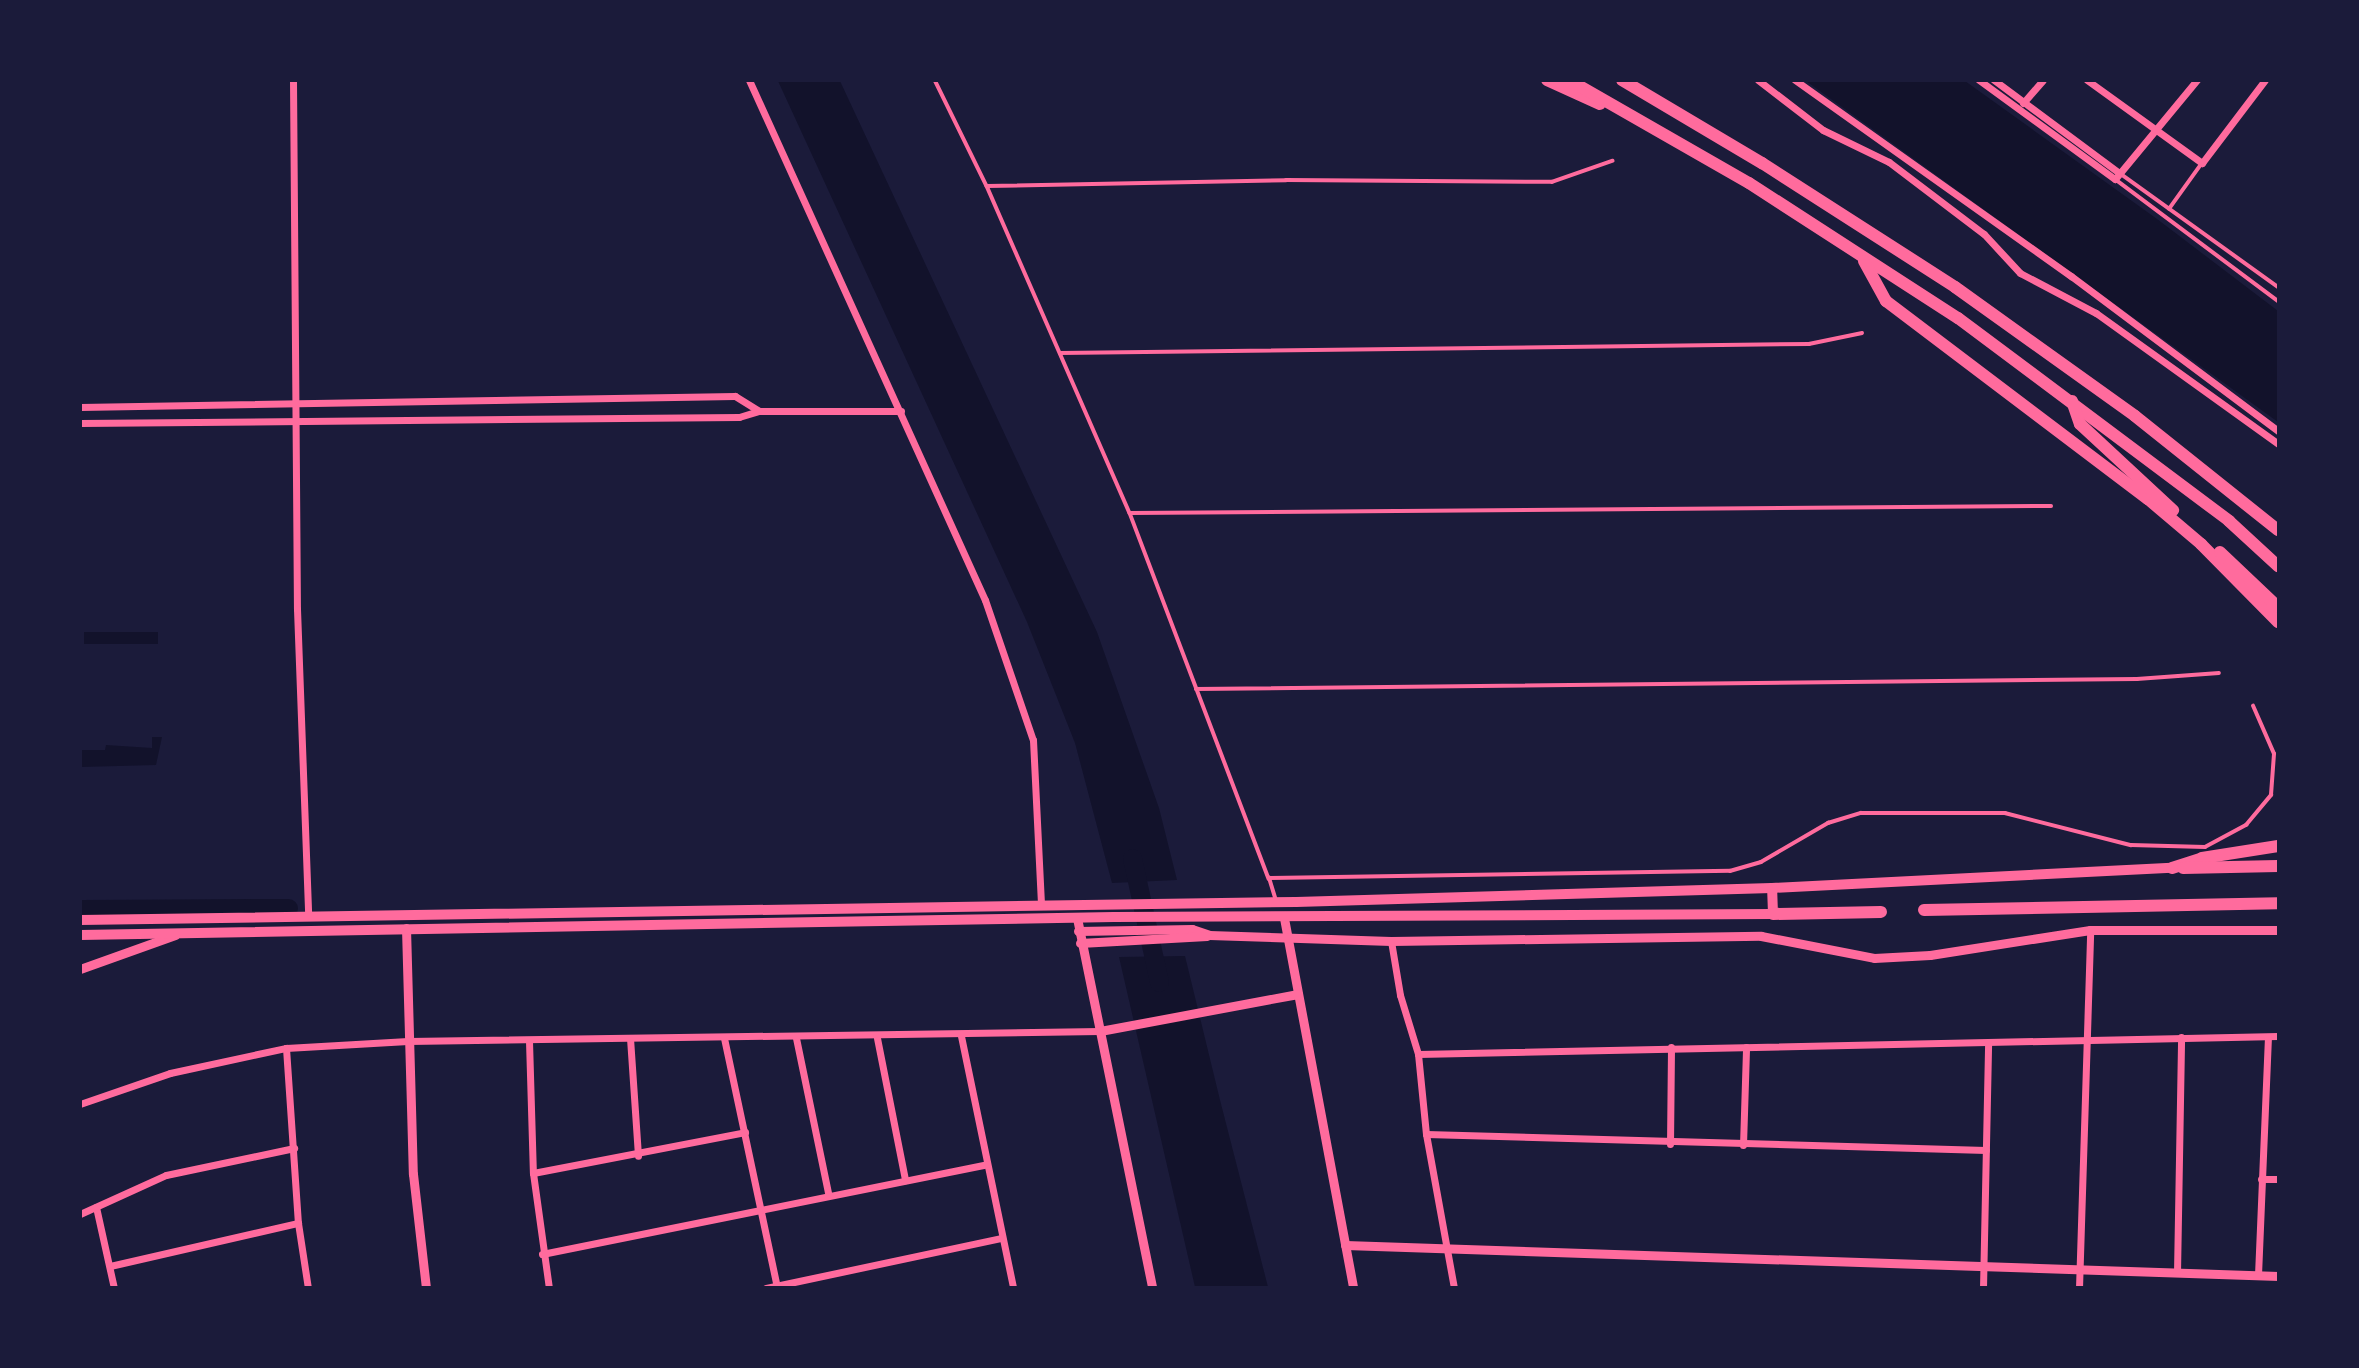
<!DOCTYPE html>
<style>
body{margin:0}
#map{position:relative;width:2359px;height:1368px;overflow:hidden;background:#1b1b3a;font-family:Karla,sans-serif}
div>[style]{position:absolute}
.water>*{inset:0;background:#12122b;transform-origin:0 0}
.river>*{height:19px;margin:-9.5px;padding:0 9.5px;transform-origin:9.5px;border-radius:9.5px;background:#12122b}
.service>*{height:3.5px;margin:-1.75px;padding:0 1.75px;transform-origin:1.75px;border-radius:1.75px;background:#ff6b9d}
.minor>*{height:7px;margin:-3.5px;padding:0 3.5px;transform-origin:3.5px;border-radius:3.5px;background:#ff6b9d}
.tertiary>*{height:9px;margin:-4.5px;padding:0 4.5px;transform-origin:4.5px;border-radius:4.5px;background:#ff6b9d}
.secondary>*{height:10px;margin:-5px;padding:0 5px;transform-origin:5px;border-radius:5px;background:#ff6b9d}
.motorway>*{height:12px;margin:-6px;padding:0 6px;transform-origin:6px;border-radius:6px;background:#ff6b9d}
span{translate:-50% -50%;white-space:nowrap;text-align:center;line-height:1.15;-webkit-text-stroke:5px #1b1b3a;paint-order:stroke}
.frame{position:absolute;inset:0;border:82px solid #1b1b3a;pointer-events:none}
</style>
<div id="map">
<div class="water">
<i style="clip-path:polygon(778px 81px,840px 81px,1097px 632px,1159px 808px,1177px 880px,1112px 883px,1075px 743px,1027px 622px)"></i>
<i style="clip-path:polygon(1806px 81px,1965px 81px,2157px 219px,2278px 311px,2278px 422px)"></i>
<i style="left:158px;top:632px;width:12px;height:74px;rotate:90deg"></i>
<i style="clip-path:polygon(152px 737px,162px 737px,156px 765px,81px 767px,81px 750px,105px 750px,106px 745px,152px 748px)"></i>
<i style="clip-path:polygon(1185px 956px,1220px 1100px,1268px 1287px,1195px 1287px,1119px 957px)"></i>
</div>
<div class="river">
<i style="left:1132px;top:858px;width:127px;rotate:77.7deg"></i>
<i style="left:80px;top:909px;width:208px;rotate:-0.3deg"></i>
</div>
<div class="service">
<i style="left:935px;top:80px;width:118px;rotate:63.9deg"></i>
<i style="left:987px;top:186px;width:357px;rotate:66.4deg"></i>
<i style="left:1130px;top:513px;width:391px;rotate:69.2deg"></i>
<i style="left:2121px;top:174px;width:193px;rotate:35.7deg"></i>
<i style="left:2115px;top:179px;width:204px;rotate:36.8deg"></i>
<i style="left:987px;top:186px;width:299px;rotate:-1.1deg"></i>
<i style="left:1286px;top:180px;width:266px;rotate:0.4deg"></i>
<i style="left:1552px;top:182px;width:64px;rotate:-19.3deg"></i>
<i style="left:2169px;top:209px;width:57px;rotate:-54.3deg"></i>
<i style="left:1060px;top:353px;width:749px;rotate:-0.69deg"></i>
<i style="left:1809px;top:344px;width:54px;rotate:-11.7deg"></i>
<i style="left:1130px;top:513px;width:921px;rotate:-0.44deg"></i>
<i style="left:1196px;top:689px;width:941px;rotate:-0.61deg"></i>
<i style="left:2137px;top:679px;width:82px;rotate:-4.2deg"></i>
<i style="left:1276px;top:901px;width:24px;rotate:-107deg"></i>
<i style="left:1269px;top:878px;width:461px;rotate:-0.9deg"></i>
<i style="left:1730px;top:871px;width:32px;rotate:-16deg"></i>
<i style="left:1761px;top:862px;width:78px;rotate:-30.2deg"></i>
<i style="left:1828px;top:823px;width:34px;rotate:-17deg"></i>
<i style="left:1861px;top:813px;width:144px"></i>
<i style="left:2005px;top:813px;width:130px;rotate:14.3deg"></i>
<i style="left:2131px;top:845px;width:74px;rotate:1.5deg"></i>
<i style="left:2205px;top:847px;width:47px;rotate:-28.2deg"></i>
<i style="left:2246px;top:825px;width:39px;rotate:-50deg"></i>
<i style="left:2271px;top:795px;width:41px;rotate:-85.8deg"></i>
<i style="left:2274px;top:754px;width:52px;rotate:-113.6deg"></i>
</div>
<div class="minor">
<i style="left:293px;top:80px;width:529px;rotate:89.57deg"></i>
<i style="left:297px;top:609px;width:307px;rotate:87.9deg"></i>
<i style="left:749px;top:80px;width:571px;rotate:65.59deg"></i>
<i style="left:985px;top:600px;width:148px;rotate:71.1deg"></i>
<i style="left:1033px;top:740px;width:164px;rotate:87.2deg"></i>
<i style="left:1758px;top:80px;width:82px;rotate:37.6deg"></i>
<i style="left:1823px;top:130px;width:73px;rotate:25.9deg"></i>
<i style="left:1889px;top:162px;width:119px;rotate:37.2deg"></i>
<i style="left:1984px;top:234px;width:53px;rotate:47.3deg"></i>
<i style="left:2020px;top:273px;width:86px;rotate:27.8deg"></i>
<i style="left:2096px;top:313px;width:224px;rotate:35.7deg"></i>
<i style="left:1795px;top:80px;width:339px;rotate:35.4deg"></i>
<i style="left:2071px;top:276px;width:259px;rotate:36.8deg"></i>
<i style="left:1979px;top:80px;width:168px;rotate:36.1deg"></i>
<i style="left:2115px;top:179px;width:129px;rotate:-50.4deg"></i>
<i style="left:1994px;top:80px;width:156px;rotate:36.6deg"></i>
<i style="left:2087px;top:80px;width:142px;rotate:35.8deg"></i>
<i style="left:2202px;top:163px;width:104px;rotate:-52.8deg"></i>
<i style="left:2023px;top:103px;width:30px;rotate:-49deg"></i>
<i style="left:80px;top:407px;width:655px;rotate:-0.96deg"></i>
<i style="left:735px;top:396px;width:28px;rotate:32deg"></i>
<i style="left:80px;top:423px;width:659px;rotate:-0.52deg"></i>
<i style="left:739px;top:417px;width:21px;rotate:-17deg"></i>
<i style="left:759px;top:411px;width:142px"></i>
<i style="left:1391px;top:941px;width:55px;rotate:80.5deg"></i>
<i style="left:1400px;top:995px;width:62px;rotate:73deg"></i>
<i style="left:1418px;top:1054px;width:80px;rotate:84.3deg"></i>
<i style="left:1426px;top:1134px;width:157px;rotate:79.7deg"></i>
<i style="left:961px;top:1036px;width:257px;rotate:78.3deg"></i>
<i style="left:630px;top:1038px;width:118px;rotate:86.1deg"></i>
<i style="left:724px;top:1038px;width:256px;rotate:78deg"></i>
<i style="left:796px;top:1038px;width:158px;rotate:78.3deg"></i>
<i style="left:877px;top:1038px;width:145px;rotate:78.8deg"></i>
<i style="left:529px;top:1041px;width:132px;rotate:88.3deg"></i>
<i style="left:533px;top:1173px;width:116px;rotate:82.1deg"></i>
<i style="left:286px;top:1048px;width:175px;rotate:86.1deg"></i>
<i style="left:298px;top:1223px;width:66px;rotate:81.3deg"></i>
<i style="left:1418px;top:1054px;width:860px;rotate:-1.2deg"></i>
<i style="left:80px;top:1104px;width:95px;rotate:-19deg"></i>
<i style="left:170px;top:1073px;width:119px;rotate:-12.2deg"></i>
<i style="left:286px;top:1048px;width:122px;rotate:-3.3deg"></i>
<i style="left:408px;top:1041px;width:692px;rotate:-0.83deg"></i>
<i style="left:1426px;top:1134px;width:560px;rotate:1.64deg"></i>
<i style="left:1670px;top:1144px;width:97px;rotate:-89.4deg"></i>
<i style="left:1743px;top:1145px;width:98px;rotate:-88.2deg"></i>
<i style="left:533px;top:1173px;width:216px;rotate:-10.9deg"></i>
<i style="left:2261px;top:1179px;width:17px"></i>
<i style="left:96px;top:1207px;width:83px;rotate:77.5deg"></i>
<i style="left:80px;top:1214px;width:94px;rotate:-24.4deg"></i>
<i style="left:166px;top:1175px;width:131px;rotate:-11.9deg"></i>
<i style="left:542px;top:1254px;width:454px;rotate:-11.4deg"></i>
<i style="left:110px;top:1266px;width:193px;rotate:-12.9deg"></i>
<i style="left:2177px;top:1273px;width:236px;rotate:-89deg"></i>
<i style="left:2258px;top:1275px;width:238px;rotate:-87.6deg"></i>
<i style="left:766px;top:1288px;width:241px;rotate:-12deg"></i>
<i style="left:1983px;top:1288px;width:245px;rotate:-88.8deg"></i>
<i style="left:2079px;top:1288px;width:358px;rotate:-88.2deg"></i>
</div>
<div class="tertiary">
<i style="left:1077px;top:918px;width:378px;rotate:78.5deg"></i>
<i style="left:1284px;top:918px;width:376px;rotate:79.4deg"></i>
<i style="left:406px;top:928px;width:246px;rotate:88.4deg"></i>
<i style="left:413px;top:1174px;width:115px;rotate:83.5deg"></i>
<i style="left:1078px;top:931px;width:114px;rotate:-1deg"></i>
<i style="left:1192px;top:929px;width:18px;rotate:19deg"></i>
<i style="left:1209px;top:935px;width:182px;rotate:1.9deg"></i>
<i style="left:1391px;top:941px;width:370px;rotate:-0.8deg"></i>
<i style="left:1761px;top:936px;width:115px;rotate:11deg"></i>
<i style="left:1874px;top:958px;width:56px;rotate:-3.1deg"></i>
<i style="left:1930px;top:955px;width:162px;rotate:-8.9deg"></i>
<i style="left:2090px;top:930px;width:188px"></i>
<i style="left:1080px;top:943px;width:127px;rotate:-3.2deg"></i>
<i style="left:80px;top:969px;width:101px;rotate:-19.7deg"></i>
<i style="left:1100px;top:1031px;width:200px;rotate:-10.6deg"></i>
<i style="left:1345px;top:1245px;width:934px;rotate:1.9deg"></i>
</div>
<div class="secondary">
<i style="left:80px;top:920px;width:1216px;rotate:-0.85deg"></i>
<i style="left:1296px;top:902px;width:476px;rotate:-1.7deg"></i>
<i style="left:1772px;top:888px;width:400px;rotate:-2.9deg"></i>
<i style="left:80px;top:935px;width:1034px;rotate:-1deg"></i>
<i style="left:1114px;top:917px;width:659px;rotate:-0.26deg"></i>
<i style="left:1773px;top:914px;width:26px;rotate:-92deg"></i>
</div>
<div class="motorway">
<i style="left:1547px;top:80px;width:58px;rotate:24.4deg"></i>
<i style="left:1569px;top:80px;width:207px;rotate:29.8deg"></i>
<i style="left:1749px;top:183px;width:249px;rotate:32.9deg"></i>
<i style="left:1958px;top:318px;width:339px;rotate:36.8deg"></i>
<i style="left:2229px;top:521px;width:67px;rotate:42.6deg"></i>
<i style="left:1622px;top:80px;width:163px;rotate:30.7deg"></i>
<i style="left:1762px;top:163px;width:229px;rotate:32.7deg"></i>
<i style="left:1955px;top:287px;width:221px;rotate:35.6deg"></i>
<i style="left:2135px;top:416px;width:183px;rotate:38.6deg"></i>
<i style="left:1864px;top:261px;width:46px;rotate:61.2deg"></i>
<i style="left:1886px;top:301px;width:328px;rotate:37.1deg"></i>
<i style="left:2148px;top:499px;width:70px;rotate:40.3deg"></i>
<i style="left:2201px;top:544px;width:110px;rotate:45.4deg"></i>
<i style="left:2072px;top:401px;width:24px;rotate:71deg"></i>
<i style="left:2080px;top:424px;width:127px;rotate:42.8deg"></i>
<i style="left:2220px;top:552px;width:80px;rotate:43.5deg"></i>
<i style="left:2172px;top:868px;width:32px;rotate:-18deg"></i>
<i style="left:2202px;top:858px;width:77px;rotate:-9deg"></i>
<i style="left:2183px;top:868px;width:95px;rotate:-1.2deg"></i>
<i style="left:1924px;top:910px;width:354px;rotate:-1.1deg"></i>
<i style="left:1773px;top:914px;width:108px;rotate:-1.1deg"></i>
</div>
<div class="frame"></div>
</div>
